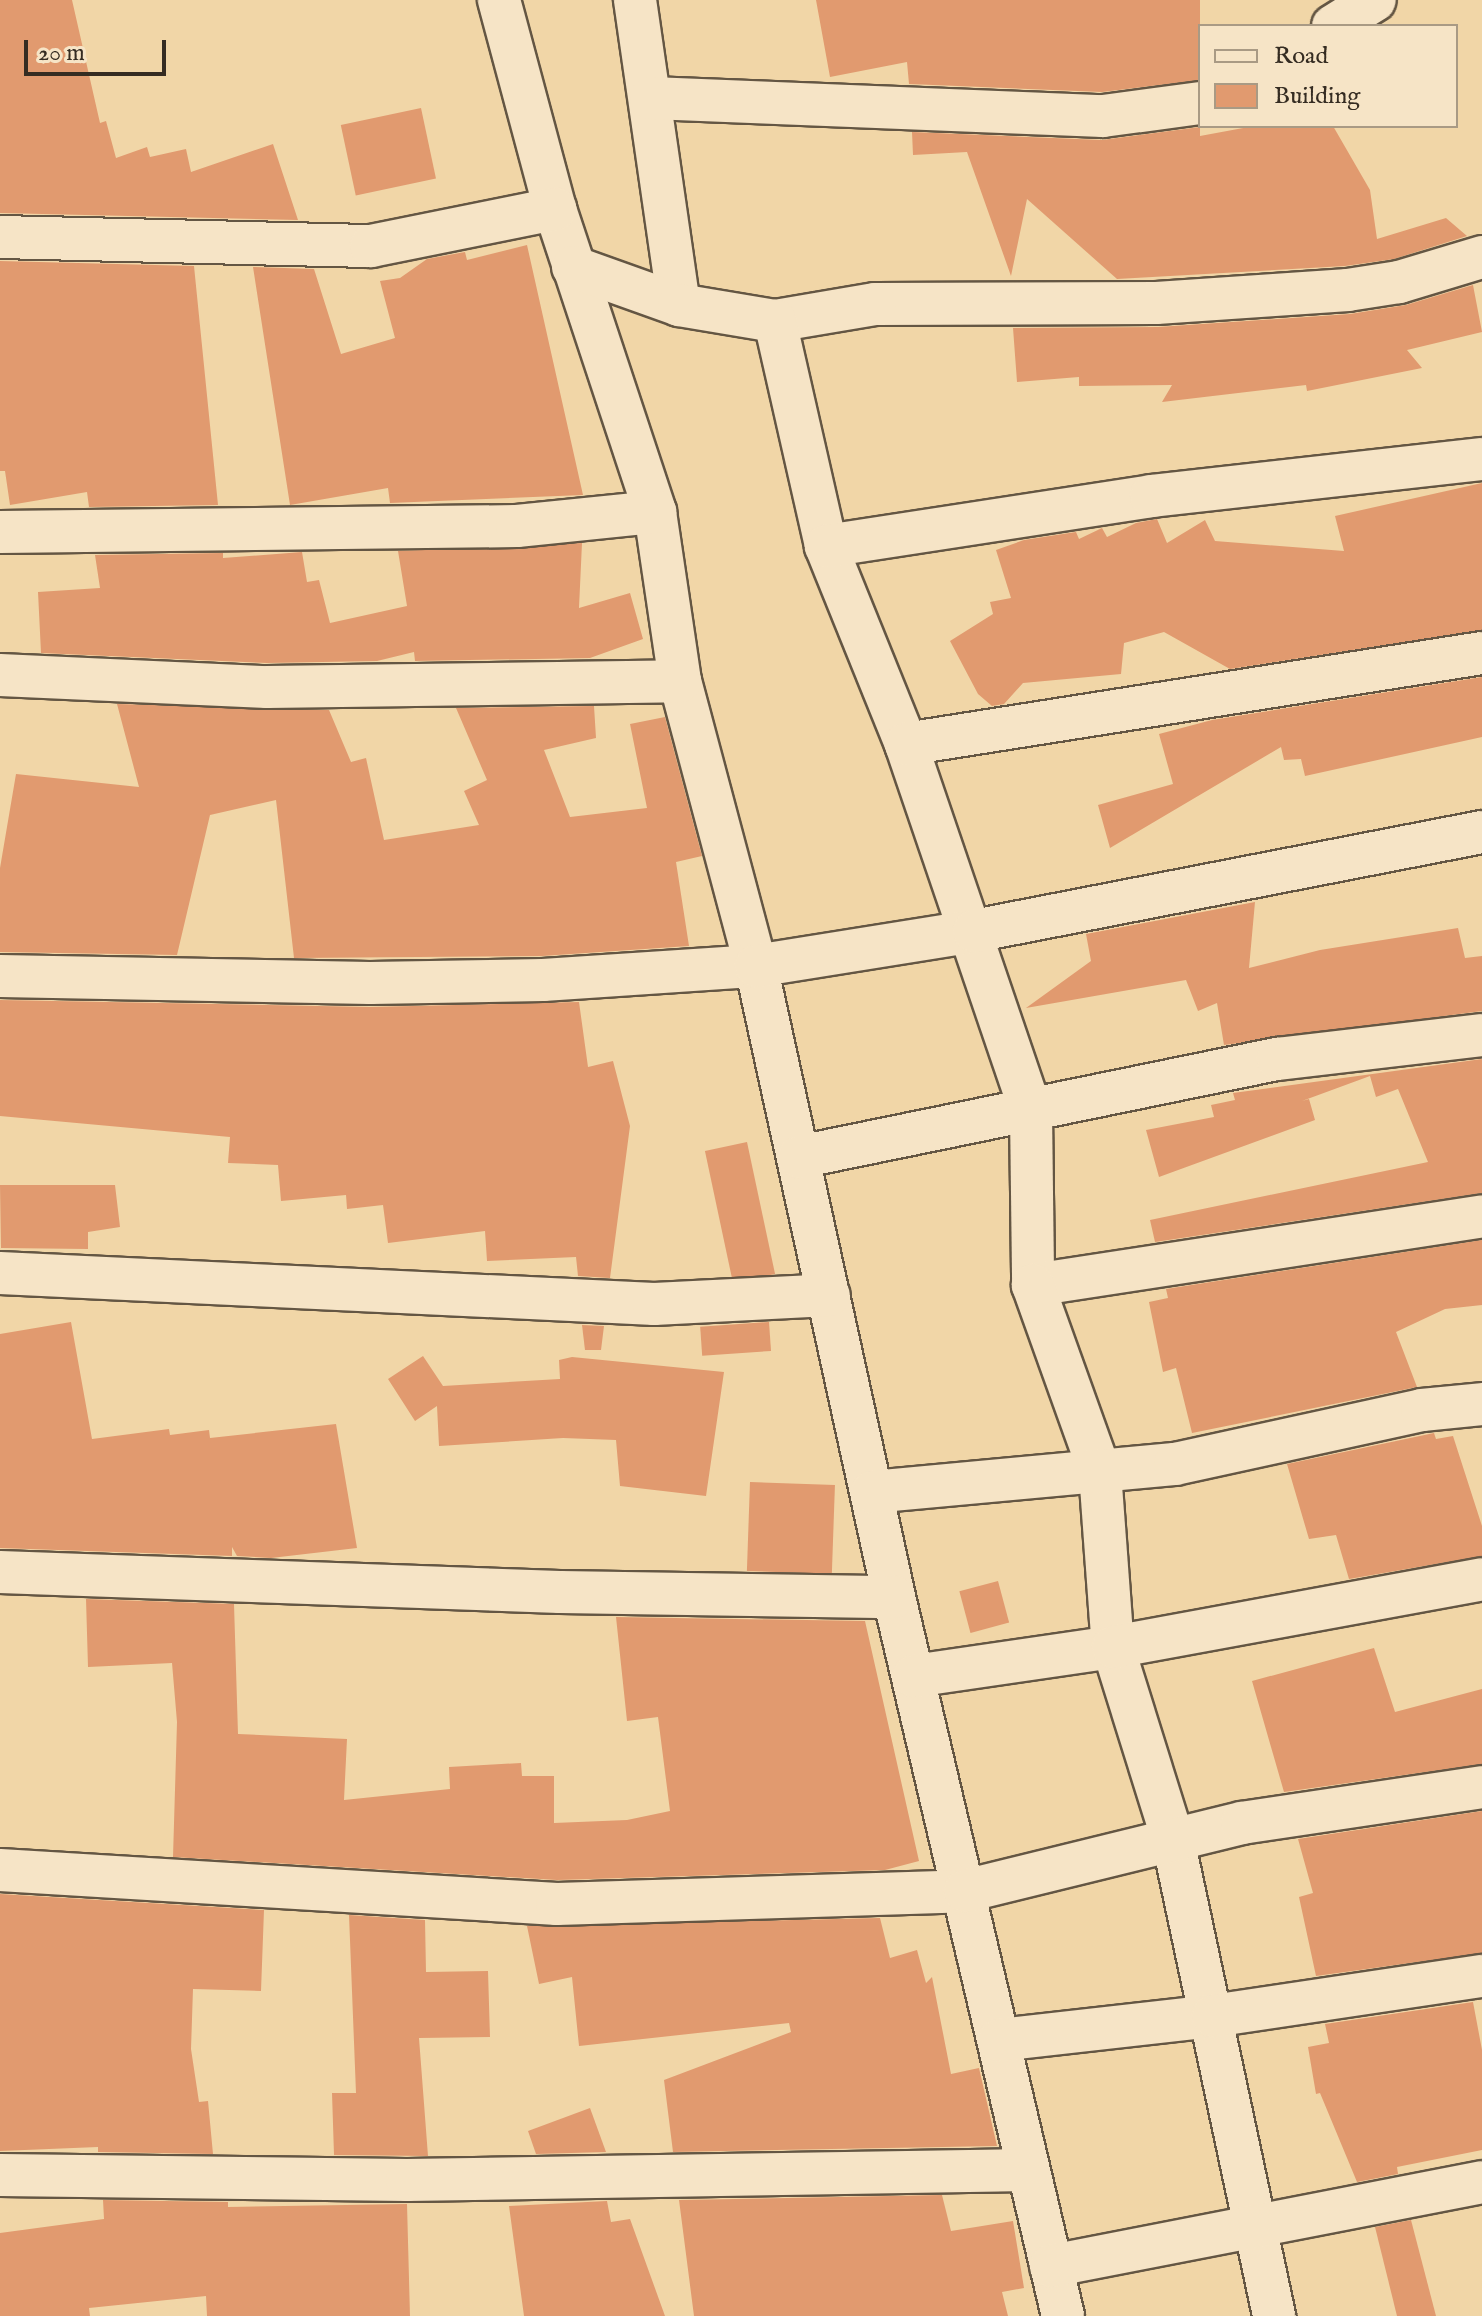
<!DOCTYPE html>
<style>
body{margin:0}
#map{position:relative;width:1482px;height:2316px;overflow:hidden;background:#f1d6a7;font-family:"IM FELL English",serif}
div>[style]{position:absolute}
.building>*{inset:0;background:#e19a6f;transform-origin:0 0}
.roads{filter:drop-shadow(2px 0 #645643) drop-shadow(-2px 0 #645643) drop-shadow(0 2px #645643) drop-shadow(0 -2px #645643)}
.minor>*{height:42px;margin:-21px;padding:0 21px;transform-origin:21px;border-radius:21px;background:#f6e4c6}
span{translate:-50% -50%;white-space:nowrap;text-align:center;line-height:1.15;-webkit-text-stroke:6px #f6e4c6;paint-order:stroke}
.legend{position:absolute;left:1198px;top:24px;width:260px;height:104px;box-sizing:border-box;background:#f6e4c6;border:2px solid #a99a84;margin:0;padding:10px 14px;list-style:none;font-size:24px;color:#352c22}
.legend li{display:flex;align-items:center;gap:16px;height:40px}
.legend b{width:40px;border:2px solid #a99a84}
.scale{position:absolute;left:24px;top:40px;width:142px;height:36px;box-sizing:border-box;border:4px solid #352c22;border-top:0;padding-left:10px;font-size:24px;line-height:28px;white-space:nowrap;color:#352c22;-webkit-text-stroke:6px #f6e4c6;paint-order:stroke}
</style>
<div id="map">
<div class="building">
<i style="clip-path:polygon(0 0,72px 0,100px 123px,106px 121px,116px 158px,147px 147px,150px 157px,186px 149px,191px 172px,273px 144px,298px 220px,0 213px)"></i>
<i style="clip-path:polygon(816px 0,1200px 0,1200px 80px,1102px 92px,909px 84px,907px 62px,830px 77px)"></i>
<i style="left:421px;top:108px;width:72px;height:82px;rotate:78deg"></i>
<i style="clip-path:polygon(1254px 126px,1333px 126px,1370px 190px,1377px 239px,1446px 218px,1467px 236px,1394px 259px,1345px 266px,1117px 279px,1027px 199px,1011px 276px,967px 152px,913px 155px,912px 132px,1102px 140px,1200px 127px,1200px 136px)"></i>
<i style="clip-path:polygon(527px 245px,583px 495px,390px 503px,388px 488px,290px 505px,253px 267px,314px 269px,341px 354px,395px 338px,380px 281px,400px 278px,427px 259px,465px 252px,467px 260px)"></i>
<i style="clip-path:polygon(0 261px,194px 266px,218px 505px,89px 507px,87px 492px,10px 505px,5px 471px,0 471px)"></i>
<i style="clip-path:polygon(1473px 285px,1482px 332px,1407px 350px,1422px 368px,1307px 391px,1306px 385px,1162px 402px,1172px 385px,1079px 386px,1079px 377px,1017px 382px,1013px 328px,1158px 327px,1350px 314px,1406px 305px)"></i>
<i style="clip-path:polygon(1482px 483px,1482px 630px,1230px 669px,1164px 632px,1124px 643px,1121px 674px,1023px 683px,1004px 704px,992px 706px,978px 694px,950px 641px,993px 614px,990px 602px,1011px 598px,996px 550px,1024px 540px,1076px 532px,1079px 539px,1102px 528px,1107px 537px,1136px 523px,1157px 519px,1167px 543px,1205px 520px,1215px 541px,1344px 551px,1335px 516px)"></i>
<i style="clip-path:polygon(582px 543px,579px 608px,630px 593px,643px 639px,590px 658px,415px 661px,414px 652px,377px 661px,267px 663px,41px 653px,38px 592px,100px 588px,95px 555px,223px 553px,223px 558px,302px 552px,307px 582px,319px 580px,330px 623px,407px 606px,398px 551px)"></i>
<i style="clip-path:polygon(1482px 677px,1482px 737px,1305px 776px,1301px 759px,1284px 760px,1281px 747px,1110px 848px,1098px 805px,1173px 784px,1159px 734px,1212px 720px)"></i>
<i style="clip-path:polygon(117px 704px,329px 710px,351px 762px,366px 758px,384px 840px,479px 825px,464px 791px,487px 780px,456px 708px,594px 706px,596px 738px,544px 750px,570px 817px,647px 808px,630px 724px,665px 717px,702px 856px,676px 862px,689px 946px,542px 956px,294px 958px,276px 800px,210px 815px,177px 955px,0 952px,0 868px,16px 774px,139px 787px)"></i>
<i style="clip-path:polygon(1255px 902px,1249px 968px,1320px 950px,1458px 928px,1465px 958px,1482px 956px,1482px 1011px,1224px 1045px,1217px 1003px,1198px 1011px,1186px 980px,1026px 1008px,1091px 961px,1086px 934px)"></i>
<i style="clip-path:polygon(0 1000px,370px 1007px,579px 1002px,588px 1067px,613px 1061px,630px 1126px,610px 1278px,578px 1276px,576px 1257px,487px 1261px,485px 1231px,388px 1243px,383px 1205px,347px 1209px,346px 1195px,281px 1201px,278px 1165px,228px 1163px,230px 1137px,0 1116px)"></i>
<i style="clip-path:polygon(1482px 1059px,1482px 1193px,1155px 1242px,1150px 1220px,1428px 1162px,1398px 1089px,1376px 1097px,1370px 1076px,1302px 1101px,1309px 1099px,1315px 1120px,1159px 1177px,1146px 1130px,1214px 1117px,1211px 1105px,1235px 1100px,1233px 1093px)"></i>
<i style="left:747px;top:1142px;width:135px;height:43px;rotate:78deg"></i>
<i style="clip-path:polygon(0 1185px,115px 1185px,120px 1227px,88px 1232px,88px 1249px,1px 1248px)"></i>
<i style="clip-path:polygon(1482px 1240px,1482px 1305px,1445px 1309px,1396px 1332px,1417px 1387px,1192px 1433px,1176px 1368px,1163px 1372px,1149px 1302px,1168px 1298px,1166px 1289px)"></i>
<i style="clip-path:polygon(71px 1322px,92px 1439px,169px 1429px,170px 1435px,209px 1430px,210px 1438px,336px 1424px,357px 1548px,271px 1558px,237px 1556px,232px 1547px,232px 1556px,0 1548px,0 1334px)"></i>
<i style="left:769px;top:1322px;width:29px;height:69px;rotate:86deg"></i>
<i style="clip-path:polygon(582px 1325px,604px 1326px,601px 1350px,585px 1350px)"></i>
<i style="clip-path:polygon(423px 1356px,443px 1386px,560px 1379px,559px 1360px,572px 1357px,724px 1372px,706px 1496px,620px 1486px,616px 1440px,563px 1438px,439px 1446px,437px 1406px,415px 1421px,388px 1379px)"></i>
<i style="clip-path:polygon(1434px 1433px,1436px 1439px,1453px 1436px,1482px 1526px,1482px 1556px,1349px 1579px,1336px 1535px,1309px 1539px,1287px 1464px)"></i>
<i style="left:750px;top:1482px;width:85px;height:89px;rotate:2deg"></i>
<i style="left:998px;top:1581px;width:43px;height:40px;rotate:75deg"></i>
<i style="clip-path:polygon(86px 1599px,234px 1604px,238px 1734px,347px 1739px,344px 1800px,450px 1789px,449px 1767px,521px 1763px,522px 1776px,554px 1776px,554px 1823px,627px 1820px,670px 1811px,658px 1717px,627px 1721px,616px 1617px,865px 1621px,919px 1861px,885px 1870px,557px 1880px,173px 1857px,177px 1722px,172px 1663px,88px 1667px)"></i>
<i style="clip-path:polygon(1374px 1648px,1395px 1712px,1482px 1689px,1482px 1764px,1284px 1792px,1252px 1681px)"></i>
<i style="clip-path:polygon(1482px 1811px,1482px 1953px,1316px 1976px,1299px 1897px,1313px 1893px,1298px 1839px)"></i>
<i style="clip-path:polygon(0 1894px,264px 1910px,261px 1991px,193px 1989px,191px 2049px,199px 2102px,208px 2101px,213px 2154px,98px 2152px,98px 2147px,0 2151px)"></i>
<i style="clip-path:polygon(349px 1915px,425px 1920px,426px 1972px,488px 1971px,490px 2037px,419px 2038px,428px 2156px,334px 2155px,332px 2093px,356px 2093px)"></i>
<i style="clip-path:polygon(880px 1918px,890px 1958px,917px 1950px,926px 1983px,932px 1977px,951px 2074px,979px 2068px,997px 2146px,673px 2152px,664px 2080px,791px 2032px,789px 2023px,579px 2046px,572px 1977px,539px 1984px,527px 1926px)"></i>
<i style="clip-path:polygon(1473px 2002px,1482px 2050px,1482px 2150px,1397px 2167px,1398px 2174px,1357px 2182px,1320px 2093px,1316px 2094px,1308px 2047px,1329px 2043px,1325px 2024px)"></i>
<i style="clip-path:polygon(590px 2108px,606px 2152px,536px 2154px,528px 2131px)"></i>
<i style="clip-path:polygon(942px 2195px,951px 2231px,1013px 2221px,1024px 2288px,1002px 2292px,1008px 2316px,694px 2316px,679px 2200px)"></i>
<i style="clip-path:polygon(103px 2200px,228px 2202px,228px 2207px,407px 2204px,410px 2316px,207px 2316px,206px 2296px,89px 2308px,90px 2316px,0 2316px,0 2233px,104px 2219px)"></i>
<i style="clip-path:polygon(607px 2201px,611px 2222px,630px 2219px,665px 2316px,524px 2316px,509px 2206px)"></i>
<i style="clip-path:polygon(1411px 2220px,1436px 2316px,1397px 2316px,1375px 2227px)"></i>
</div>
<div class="roads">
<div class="minor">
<i style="left:499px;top:0;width:216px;rotate:75deg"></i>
<i style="left:555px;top:209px;width:319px;rotate:71.7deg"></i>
<i style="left:655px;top:512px;width:171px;rotate:81.6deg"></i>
<i style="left:680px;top:681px;width:295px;rotate:75.1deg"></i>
<i style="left:756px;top:966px;width:646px;rotate:77.66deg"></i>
<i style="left:894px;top:1597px;width:739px;rotate:76.77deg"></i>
<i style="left:635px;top:0;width:308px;rotate:81.8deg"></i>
<i style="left:1333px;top:26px;width:49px;rotate:-31.8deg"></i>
<i style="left:651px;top:98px;width:452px;rotate:2.3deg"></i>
<i style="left:1103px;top:116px;width:98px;rotate:-7.6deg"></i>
<i style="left:0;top:237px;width:371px;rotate:1.4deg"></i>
<i style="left:371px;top:246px;width:188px;rotate:-11.4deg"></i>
<i style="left:1482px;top:257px;width:87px;rotate:163.2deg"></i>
<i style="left:1399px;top:282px;width:52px;rotate:171.1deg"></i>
<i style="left:1348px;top:290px;width:192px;rotate:176.1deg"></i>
<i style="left:1156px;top:303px;width:281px;rotate:179.8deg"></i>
<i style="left:875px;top:304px;width:101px;rotate:170.4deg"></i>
<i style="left:775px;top:321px;width:231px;rotate:77.2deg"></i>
<i style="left:826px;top:546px;width:214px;rotate:68deg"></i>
<i style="left:906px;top:744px;width:388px;rotate:71.2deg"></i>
<i style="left:1031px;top:1111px;width:174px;rotate:89.3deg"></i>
<i style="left:1033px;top:1285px;width:454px;rotate:-8.7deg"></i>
<i style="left:573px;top:267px;width:113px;rotate:19.7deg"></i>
<i style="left:679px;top:305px;width:97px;rotate:9.5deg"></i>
<i style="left:0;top:532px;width:517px;rotate:-0.66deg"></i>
<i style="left:517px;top:526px;width:139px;rotate:-5.8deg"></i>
<i style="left:826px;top:546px;width:329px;rotate:-8.7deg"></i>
<i style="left:1151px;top:496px;width:333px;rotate:-6.4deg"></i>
<i style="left:0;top:675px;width:267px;rotate:2.6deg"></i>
<i style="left:267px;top:687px;width:413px;rotate:-0.8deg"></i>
<i style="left:906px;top:744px;width:583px;rotate:-8.98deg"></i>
<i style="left:0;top:976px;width:370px;rotate:1.1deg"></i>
<i style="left:370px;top:983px;width:173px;rotate:-1deg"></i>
<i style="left:543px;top:980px;width:213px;rotate:-3.8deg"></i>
<i style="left:756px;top:966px;width:221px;rotate:-9.1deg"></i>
<i style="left:974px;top:931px;width:518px;rotate:-11.03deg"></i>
<i style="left:799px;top:1157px;width:489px;rotate:-11.6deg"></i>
<i style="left:1278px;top:1059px;width:205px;rotate:-6.7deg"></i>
<i style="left:0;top:1273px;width:655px;rotate:2.71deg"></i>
<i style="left:654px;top:1304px;width:175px;rotate:-2.9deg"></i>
<i style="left:1033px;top:1285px;width:199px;rotate:70.3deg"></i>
<i style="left:1100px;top:1472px;width:175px;rotate:85.8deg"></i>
<i style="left:1113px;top:1647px;width:202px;rotate:72.7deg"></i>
<i style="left:1173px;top:1840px;width:487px;rotate:78deg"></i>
<i style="left:872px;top:1492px;width:304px;rotate:-5.3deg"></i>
<i style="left:1175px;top:1464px;width:253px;rotate:-12.3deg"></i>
<i style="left:1422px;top:1410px;width:60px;rotate:-5.7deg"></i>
<i style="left:0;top:1572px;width:560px;rotate:2.05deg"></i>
<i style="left:560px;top:1592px;width:334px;rotate:0.9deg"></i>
<i style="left:914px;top:1676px;width:201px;rotate:-8.3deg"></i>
<i style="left:1113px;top:1647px;width:375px;rotate:-10.4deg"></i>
<i style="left:0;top:1870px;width:558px;rotate:3.49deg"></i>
<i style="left:557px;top:1904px;width:408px;rotate:-1.8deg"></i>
<i style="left:965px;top:1891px;width:285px;rotate:-13.8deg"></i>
<i style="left:1242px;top:1823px;width:243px;rotate:-8.5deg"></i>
<i style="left:999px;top:2040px;width:215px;rotate:-6.4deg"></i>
<i style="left:1213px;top:2016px;width:272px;rotate:-8.5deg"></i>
<i style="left:0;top:2175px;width:407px;rotate:0.7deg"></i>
<i style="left:407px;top:2180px;width:621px;rotate:-0.92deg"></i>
<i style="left:1051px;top:2266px;width:439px;rotate:-11deg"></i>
</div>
</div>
<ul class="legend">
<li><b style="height:10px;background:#f6e4c6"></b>Road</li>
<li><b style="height:22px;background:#e19a6f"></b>Building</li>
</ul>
<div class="scale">20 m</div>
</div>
